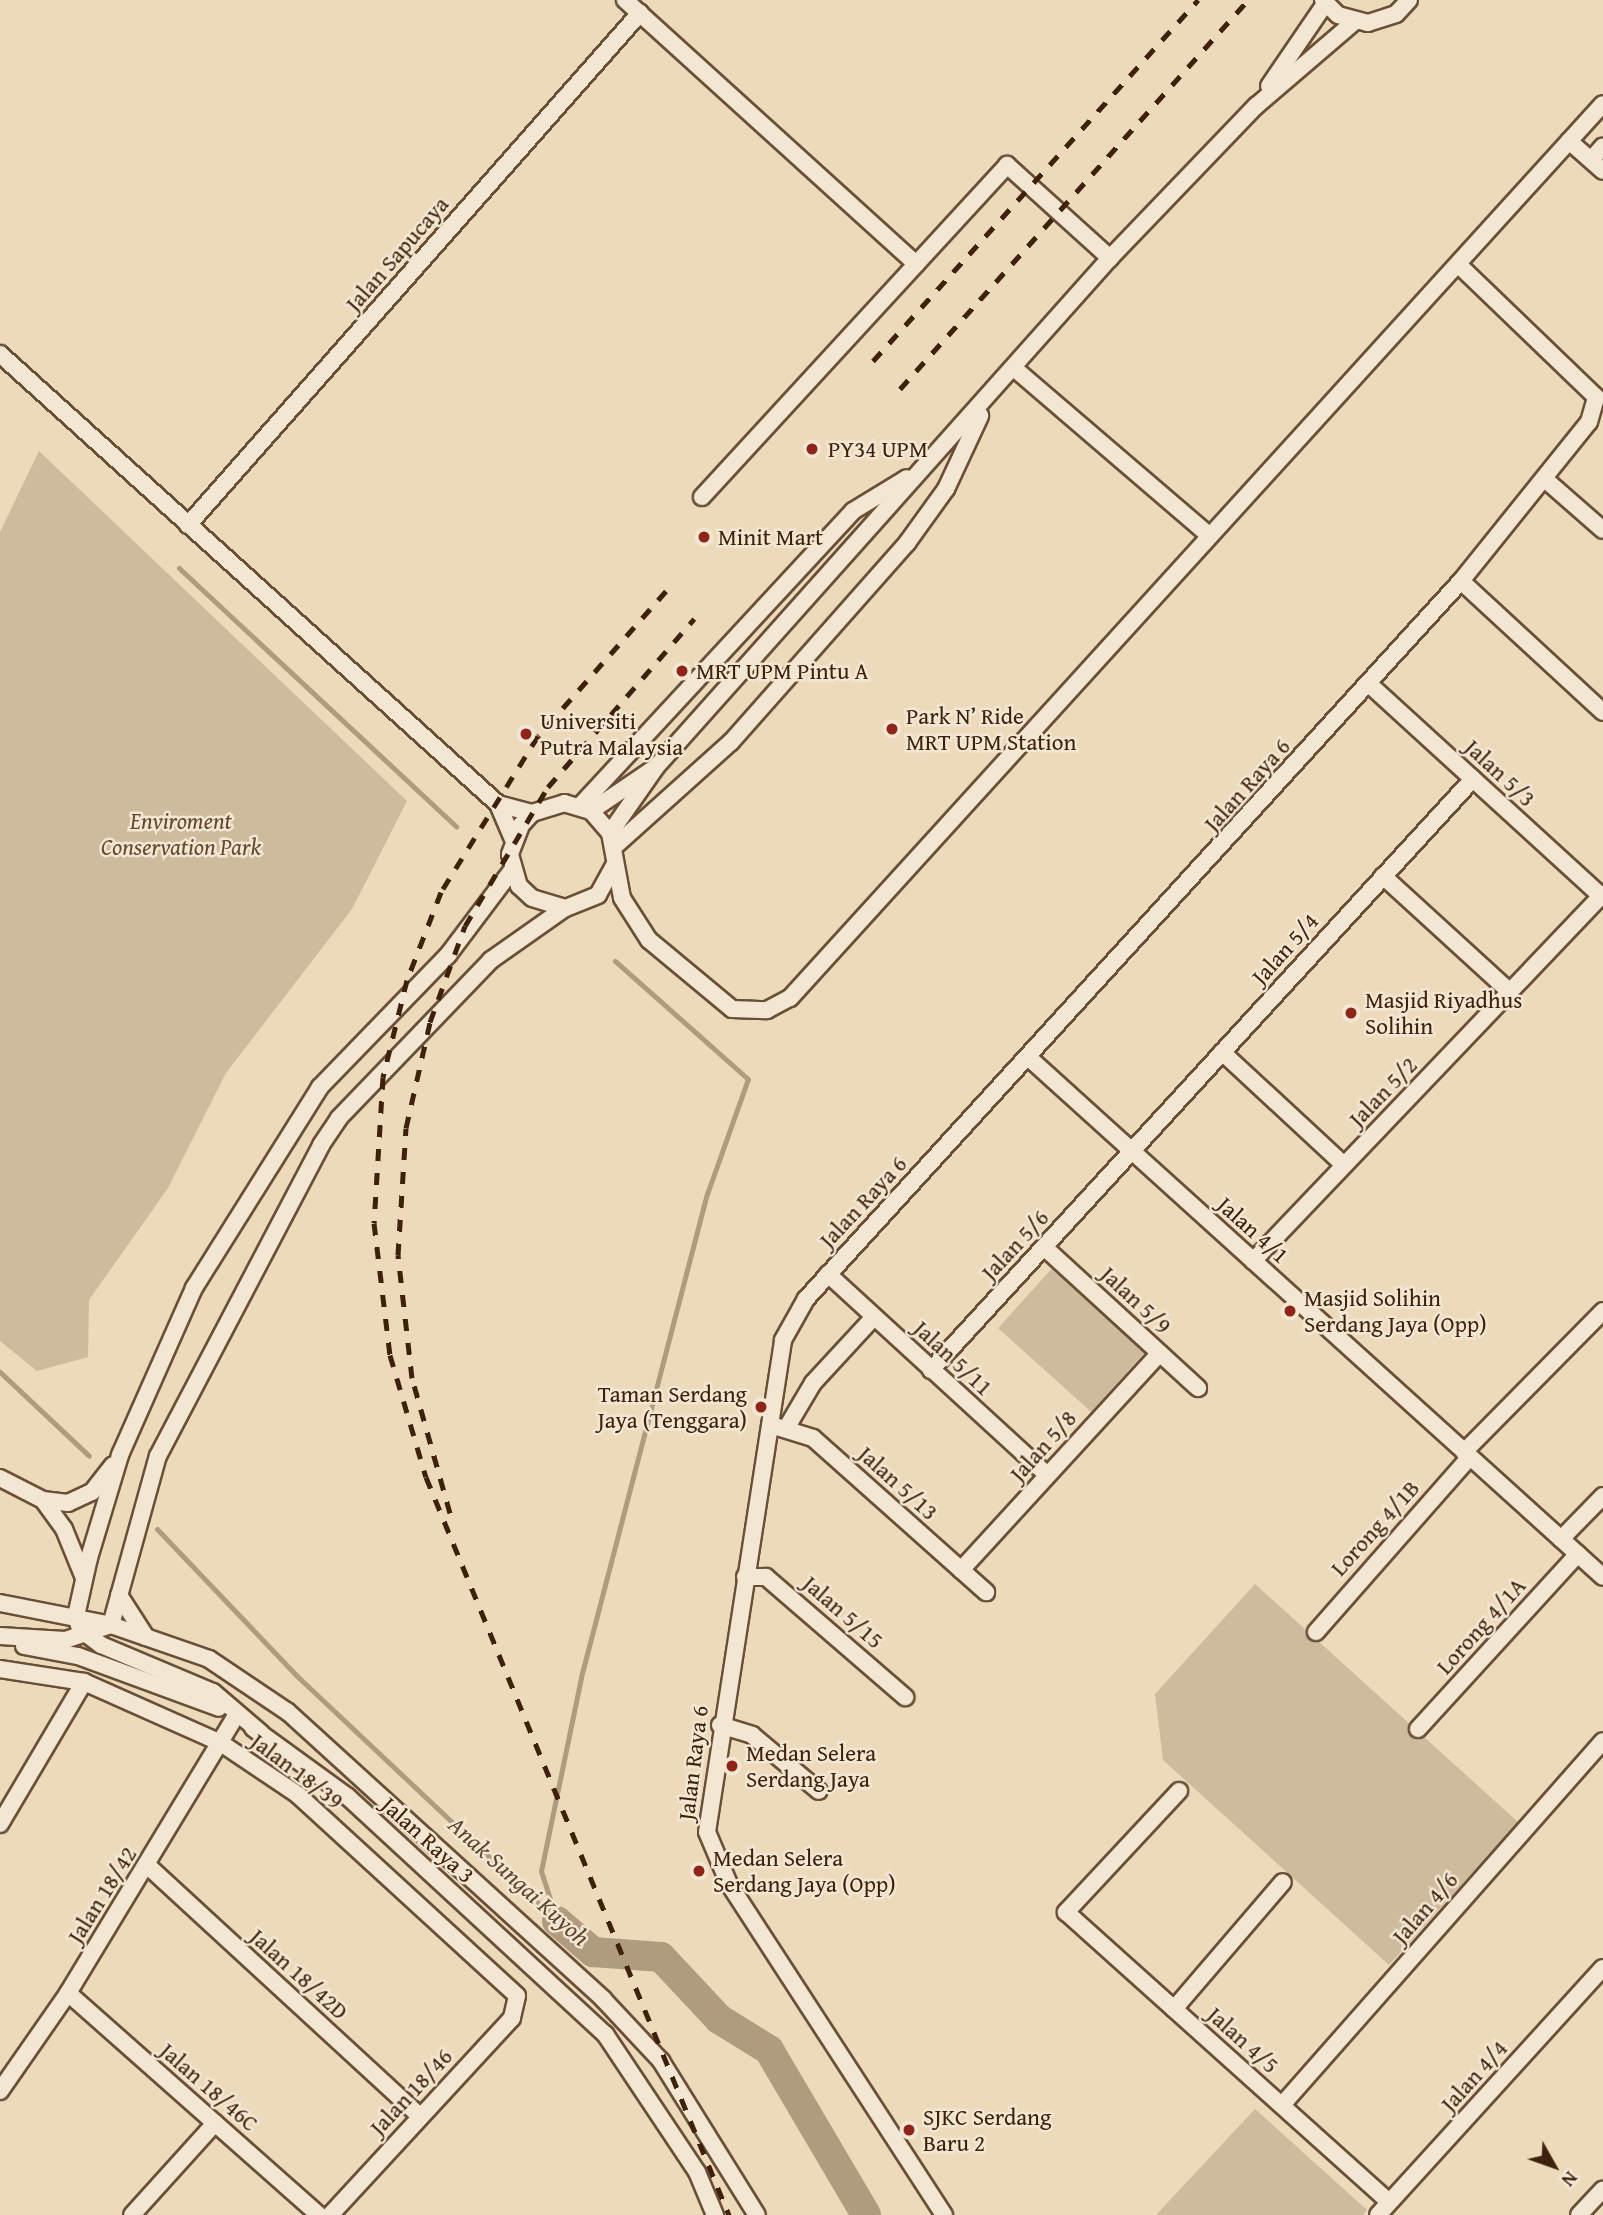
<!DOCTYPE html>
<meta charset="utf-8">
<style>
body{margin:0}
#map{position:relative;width:1603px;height:2215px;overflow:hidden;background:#ecdabb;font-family:"Gentium Book Plus",serif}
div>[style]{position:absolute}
.green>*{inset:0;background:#cebb9d;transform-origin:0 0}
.stream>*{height:5px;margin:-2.5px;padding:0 2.5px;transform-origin:2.5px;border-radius:2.5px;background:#b19b7f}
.river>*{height:30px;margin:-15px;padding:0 15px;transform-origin:15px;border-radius:15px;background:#b19b7f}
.roads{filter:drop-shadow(2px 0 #6a4f37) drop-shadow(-2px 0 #6a4f37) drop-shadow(0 2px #6a4f37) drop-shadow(0 -2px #6a4f37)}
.minor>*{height:16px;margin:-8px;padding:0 8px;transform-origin:8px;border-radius:8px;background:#f3e7d3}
.rail>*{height:5px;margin-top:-2.5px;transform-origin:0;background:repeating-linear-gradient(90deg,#3e210b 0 12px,transparent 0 24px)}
.dots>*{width:19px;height:19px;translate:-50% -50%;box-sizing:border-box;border:4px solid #f3e7d3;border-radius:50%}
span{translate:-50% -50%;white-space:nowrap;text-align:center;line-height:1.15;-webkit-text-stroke:5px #f3e7d3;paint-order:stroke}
.street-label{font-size:23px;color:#3e210b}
.poi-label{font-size:23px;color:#3e210b}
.left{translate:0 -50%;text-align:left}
.right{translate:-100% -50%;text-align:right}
.park-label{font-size:23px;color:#624830;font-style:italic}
.water-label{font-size:24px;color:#60462e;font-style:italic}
.north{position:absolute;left:1519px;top:2131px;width:70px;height:70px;-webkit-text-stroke:5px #f3e7d3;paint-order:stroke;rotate:130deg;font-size:19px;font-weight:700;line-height:28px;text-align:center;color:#3e210b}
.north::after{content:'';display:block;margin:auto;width:24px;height:32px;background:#3e210b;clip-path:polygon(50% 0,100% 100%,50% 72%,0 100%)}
</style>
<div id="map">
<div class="green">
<i style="clip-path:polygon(39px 451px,407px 801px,352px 909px,226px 1073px,168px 1188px,89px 1300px,88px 1357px,37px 1371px,0 1341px,0 532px)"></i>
<i style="left:1055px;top:1265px;width:125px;height:85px;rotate:42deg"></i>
<i style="clip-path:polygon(1255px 1584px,1518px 1822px,1389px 1965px,1163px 1760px,1155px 1694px)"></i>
<i style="clip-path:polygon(1255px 2109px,1367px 2210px,1363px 2215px,1156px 2215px)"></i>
</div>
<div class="stream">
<i style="left:179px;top:568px;width:379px;rotate:43deg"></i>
<i style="left:0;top:1372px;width:122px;rotate:43.3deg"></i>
<i style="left:157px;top:1529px;width:203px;rotate:46.4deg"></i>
<i style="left:297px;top:1676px;width:350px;rotate:43.3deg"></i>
<i style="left:557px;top:1921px;width:52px;rotate:-107.7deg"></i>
<i style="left:541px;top:1871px;width:198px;rotate:-78.3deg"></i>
<i style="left:581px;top:1677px;width:499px;rotate:-75.4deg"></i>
<i style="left:707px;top:1194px;width:122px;rotate:-70.4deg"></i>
<i style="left:748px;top:1079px;width:178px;rotate:-138.4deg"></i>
</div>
<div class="river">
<i style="left:557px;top:1921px;width:48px;rotate:40.7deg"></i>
<i style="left:593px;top:1952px;width:68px;rotate:4.2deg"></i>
<i style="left:661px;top:1957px;width:85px;rotate:46.9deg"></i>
<i style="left:719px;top:2019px;width:59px;rotate:31.8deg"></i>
<i style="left:769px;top:2050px;width:191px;rotate:59.5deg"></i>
</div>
<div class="roads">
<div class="minor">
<i style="left:625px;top:0;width:393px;rotate:42.2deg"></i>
<i style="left:1323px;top:0;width:21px;rotate:45deg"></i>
<i style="left:1338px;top:15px;width:31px;rotate:15deg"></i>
<i style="left:1368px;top:23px;width:29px;rotate:-18deg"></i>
<i style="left:1396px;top:14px;width:19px;rotate:-47deg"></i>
<i style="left:1269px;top:86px;width:99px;rotate:-55.7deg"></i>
<i style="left:1569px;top:141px;width:45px;rotate:41.4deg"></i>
<i style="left:1591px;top:160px;width:18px;rotate:-49deg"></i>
<i style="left:0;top:354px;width:671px;rotate:42.1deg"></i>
<i style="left:498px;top:804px;width:38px;rotate:67deg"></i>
<i style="left:1015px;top:369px;width:255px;rotate:40.6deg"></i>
<i style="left:1547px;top:481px;width:74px;rotate:41.2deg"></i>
<i style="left:702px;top:497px;width:451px;rotate:-47.4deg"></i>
<i style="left:1007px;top:165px;width:139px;rotate:42.1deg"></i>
<i style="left:188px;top:525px;width:683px;rotate:-48.56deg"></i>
<i style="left:1461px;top:581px;width:193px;rotate:42.7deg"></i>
<i style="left:1369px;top:684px;width:314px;rotate:42.4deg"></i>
<i style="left:498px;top:804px;width:35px;rotate:15deg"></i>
<i style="left:580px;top:806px;width:402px;rotate:-47.2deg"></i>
<i style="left:853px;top:511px;width:63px;rotate:-31.4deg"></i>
<i style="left:591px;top:811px;width:75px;rotate:-34.1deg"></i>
<i style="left:610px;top:833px;width:80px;rotate:-55.1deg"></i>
<i style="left:656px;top:767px;width:682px;rotate:-48.27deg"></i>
<i style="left:1110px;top:258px;width:211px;rotate:-46.2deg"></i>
<i style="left:1256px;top:106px;width:129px;rotate:-40.6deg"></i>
<i style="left:615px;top:846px;width:156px;rotate:-41.9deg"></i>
<i style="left:731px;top:742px;width:266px;rotate:-48.5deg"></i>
<i style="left:907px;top:543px;width:67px;rotate:-54.2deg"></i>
<i style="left:946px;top:489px;width:81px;rotate:-65deg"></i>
<i style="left:615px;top:864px;width:35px;rotate:119deg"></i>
<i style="left:598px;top:895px;width:35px;rotate:158deg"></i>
<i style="left:565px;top:908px;width:34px;rotate:-163deg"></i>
<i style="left:532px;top:898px;width:18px;rotate:-137deg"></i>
<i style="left:519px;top:886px;width:33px;rotate:-106deg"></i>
<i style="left:510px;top:854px;width:31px;rotate:-69deg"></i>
<i style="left:521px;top:825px;width:16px;rotate:-47deg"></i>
<i style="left:532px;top:813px;width:34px;rotate:-17deg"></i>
<i style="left:564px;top:803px;width:28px;rotate:17deg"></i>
<i style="left:591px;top:811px;width:29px;rotate:49deg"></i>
<i style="left:610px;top:833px;width:66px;rotate:79.5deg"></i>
<i style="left:622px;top:898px;width:50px;rotate:57.3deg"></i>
<i style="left:649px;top:940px;width:108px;rotate:39.7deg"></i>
<i style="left:732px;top:1009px;width:35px;rotate:2deg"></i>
<i style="left:767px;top:1010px;width:26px;rotate:-28deg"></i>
<i style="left:790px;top:998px;width:1208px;rotate:-47.72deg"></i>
<i style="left:1383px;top:876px;width:172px;rotate:42.4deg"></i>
<i style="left:1222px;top:1052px;width:166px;rotate:42.8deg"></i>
<i style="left:1028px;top:1057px;width:775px;rotate:42.12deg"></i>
<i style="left:1044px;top:1247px;width:209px;rotate:42.5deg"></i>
<i style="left:1253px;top:1261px;width:507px;rotate:-46.36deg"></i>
<i style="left:828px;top:1274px;width:297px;rotate:42.5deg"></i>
<i style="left:931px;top:1370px;width:802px;rotate:-47.48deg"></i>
<i style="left:771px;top:1425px;width:44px;rotate:17.2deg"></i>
<i style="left:813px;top:1438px;width:232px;rotate:41.7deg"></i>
<i style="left:787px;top:1427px;width:51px;rotate:-59.4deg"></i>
<i style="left:813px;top:1383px;width:90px;rotate:-47.3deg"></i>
<i style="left:1464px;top:1452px;width:198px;rotate:-45.4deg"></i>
<i style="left:0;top:1478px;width:48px;rotate:27.1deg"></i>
<i style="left:43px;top:1500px;width:25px;rotate:7deg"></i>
<i style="left:68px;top:1503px;width:26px;rotate:-25deg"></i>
<i style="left:92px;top:1492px;width:34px;rotate:-52deg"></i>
<i style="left:43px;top:1500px;width:36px;rotate:54deg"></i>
<i style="left:64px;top:1529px;width:53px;rotate:67.8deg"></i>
<i style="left:1561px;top:1539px;width:60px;rotate:-45.7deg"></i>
<i style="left:961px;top:1570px;width:294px;rotate:-47.5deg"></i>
<i style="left:745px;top:1577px;width:21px"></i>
<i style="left:766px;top:1577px;width:184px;rotate:40.8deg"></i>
<i style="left:119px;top:1595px;width:50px;rotate:57.3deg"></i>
<i style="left:0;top:1603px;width:113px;rotate:11.2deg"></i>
<i style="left:111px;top:1625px;width:104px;rotate:19.1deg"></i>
<i style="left:209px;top:1659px;width:95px;rotate:33.9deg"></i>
<i style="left:288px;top:1712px;width:426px;rotate:42.3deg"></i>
<i style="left:603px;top:1999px;width:85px;rotate:46.9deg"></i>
<i style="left:661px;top:2061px;width:181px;rotate:58.1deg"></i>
<i style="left:1316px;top:1632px;width:233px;rotate:-48.7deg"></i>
<i style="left:0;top:1636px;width:65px;rotate:3.5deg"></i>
<i style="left:65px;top:1640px;width:48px;rotate:-18.1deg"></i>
<i style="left:111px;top:1625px;width:175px;rotate:-74.5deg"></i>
<i style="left:158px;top:1456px;width:351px;rotate:-62.3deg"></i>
<i style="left:321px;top:1145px;width:32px;rotate:-56deg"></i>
<i style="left:339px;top:1118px;width:219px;rotate:-46.1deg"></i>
<i style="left:491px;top:960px;width:90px;rotate:-35.1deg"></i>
<i style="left:24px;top:1646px;width:55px;rotate:10.5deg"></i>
<i style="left:78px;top:1656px;width:150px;rotate:20.2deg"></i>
<i style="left:0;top:1669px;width:85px;rotate:8.8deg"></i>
<i style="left:84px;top:1682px;width:150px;rotate:24deg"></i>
<i style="left:221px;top:1743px;width:93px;rotate:34deg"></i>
<i style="left:298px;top:1795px;width:297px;rotate:42.5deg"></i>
<i style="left:517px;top:1996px;width:23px;rotate:103deg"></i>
<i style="left:512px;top:2018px;width:268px;rotate:132.7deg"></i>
<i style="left:720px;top:1725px;width:34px;rotate:17deg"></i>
<i style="left:752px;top:1735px;width:87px;rotate:39.9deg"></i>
<i style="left:253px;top:1728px;width:117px;rotate:36deg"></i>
<i style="left:348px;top:1797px;width:350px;rotate:42.7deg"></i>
<i style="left:605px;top:2034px;width:166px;rotate:56.3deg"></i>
<i style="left:697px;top:2172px;width:47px;rotate:67.3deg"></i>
<i style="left:1418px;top:1729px;width:237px;rotate:-47.6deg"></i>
<i style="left:261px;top:1733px;width:63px;rotate:-139.5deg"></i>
<i style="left:213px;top:1692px;width:121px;rotate:-157.2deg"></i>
<i style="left:101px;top:1645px;width:26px;rotate:-143deg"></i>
<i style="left:80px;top:1629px;width:14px;rotate:-107deg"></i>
<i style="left:76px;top:1616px;width:59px;rotate:-77.4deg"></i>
<i style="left:89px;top:1558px;width:108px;rotate:-73.2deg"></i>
<i style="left:120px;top:1455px;width:183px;rotate:-66.1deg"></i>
<i style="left:194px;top:1288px;width:237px;rotate:-57.9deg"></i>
<i style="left:320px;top:1087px;width:184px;rotate:-45.9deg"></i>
<i style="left:448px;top:955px;width:106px;rotate:-53deg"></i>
<i style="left:1179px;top:1791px;width:166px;rotate:133deg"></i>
<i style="left:1066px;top:1912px;width:434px;rotate:41.9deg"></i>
<i style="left:0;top:1824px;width:165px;rotate:-59.4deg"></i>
<i style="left:148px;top:1866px;width:369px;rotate:42.6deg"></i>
<i style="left:68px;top:1993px;width:335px;rotate:41.5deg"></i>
<i style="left:1174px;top:2009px;width:167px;rotate:-49.4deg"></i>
<i style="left:0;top:2091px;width:119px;rotate:-55.2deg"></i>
<i style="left:68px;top:1993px;width:323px;rotate:-58.8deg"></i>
<i style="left:1282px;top:2105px;width:485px;rotate:-48.6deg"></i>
<i style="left:132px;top:2215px;width:124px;rotate:-47.9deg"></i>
<i style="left:944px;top:2215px;width:395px;rotate:-123deg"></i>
<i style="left:729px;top:1884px;width:56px;rotate:-112.9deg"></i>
<i style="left:707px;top:1832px;width:498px;rotate:-81.2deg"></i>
<i style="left:783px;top:1340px;width:47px;rotate:-60.7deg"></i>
<i style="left:806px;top:1299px;width:972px;rotate:-47.63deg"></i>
<i style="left:1461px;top:581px;width:204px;rotate:-51.2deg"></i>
<i style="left:1589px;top:422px;width:26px;rotate:-74deg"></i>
<i style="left:1596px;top:397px;width:190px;rotate:-136.1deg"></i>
<i style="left:1378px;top:2215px;width:334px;rotate:-47.7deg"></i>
<i style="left:1579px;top:2215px;width:35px;rotate:-47deg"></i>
</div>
</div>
<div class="rail">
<i style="left:873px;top:361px;width:486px;rotate:-48deg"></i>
<i style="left:900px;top:389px;width:522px;rotate:-48.18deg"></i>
<i style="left:666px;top:591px;width:193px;rotate:131.4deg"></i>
<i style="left:538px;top:736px;width:184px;rotate:121.9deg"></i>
<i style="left:441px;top:892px;width:94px;rotate:111.1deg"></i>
<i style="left:407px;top:980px;width:100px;rotate:103.9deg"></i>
<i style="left:383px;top:1077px;width:146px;rotate:93.5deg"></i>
<i style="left:374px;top:1223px;width:133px;rotate:83.1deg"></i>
<i style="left:390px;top:1355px;width:127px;rotate:73.6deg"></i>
<i style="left:426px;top:1477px;width:798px;rotate:67.68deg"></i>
<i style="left:450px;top:1513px;width:140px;rotate:-105.7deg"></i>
<i style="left:412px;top:1378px;width:124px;rotate:-96.5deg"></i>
<i style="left:398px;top:1255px;width:127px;rotate:-86.4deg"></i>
<i style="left:406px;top:1128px;width:109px;rotate:-77.2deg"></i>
<i style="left:430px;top:1022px;width:102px;rotate:-70deg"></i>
<i style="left:465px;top:926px;width:162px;rotate:-59.2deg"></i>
<i style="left:548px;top:787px;width:223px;rotate:-49deg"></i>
</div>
<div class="dots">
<i style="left:812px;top:449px;background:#8f2418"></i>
<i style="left:704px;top:537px;background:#8f2418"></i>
<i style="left:682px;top:671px;background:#8f2418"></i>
<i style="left:892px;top:729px;background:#8f2418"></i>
<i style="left:526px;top:734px;background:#8f2418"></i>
<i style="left:1351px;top:1013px;background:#8f2418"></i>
<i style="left:1290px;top:1311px;background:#8f2418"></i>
<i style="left:761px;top:1407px;background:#8f2418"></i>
<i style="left:732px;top:1766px;background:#8f2418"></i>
<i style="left:699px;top:1871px;background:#8f2418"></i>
<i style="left:909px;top:2130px;background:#8f2418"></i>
</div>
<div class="street-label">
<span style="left:397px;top:254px;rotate:-49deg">Jalan Sapucaya</span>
<span style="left:1500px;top:773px;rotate:43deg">Jalan 5/3</span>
<span style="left:1247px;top:785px;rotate:-48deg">Jalan Raya 6</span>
<span style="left:1285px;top:949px;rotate:-48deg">Jalan 5/4</span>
<span style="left:1383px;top:1092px;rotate:-46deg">Jalan 5/2</span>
<span style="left:863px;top:1202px;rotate:-47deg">Jalan Raya 6</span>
<span style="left:1253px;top:1230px;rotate:42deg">Jalan 4/1</span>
<span style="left:1015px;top:1245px;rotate:-47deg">Jalan 5/6</span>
<span style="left:1136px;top:1300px;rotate:43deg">Jalan 5/9</span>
<span style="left:953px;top:1358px;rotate:43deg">Jalan 5/11</span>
<span style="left:1043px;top:1446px;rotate:-48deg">Jalan 5/8</span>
<span style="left:898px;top:1483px;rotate:42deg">Jalan 5/13</span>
<span style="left:1375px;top:1528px;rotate:-48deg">Lorong 4/1B</span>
<span style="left:843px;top:1612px;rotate:41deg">Jalan 5/15</span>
<span style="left:1481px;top:1626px;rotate:-48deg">Lorong 4/1A</span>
<span style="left:693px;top:1763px;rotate:-83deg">Jalan Raya 6</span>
<span style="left:297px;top:1771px;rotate:37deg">Jalan 18/39</span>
<span style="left:428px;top:1840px;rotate:42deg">Jalan Raya 3</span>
<span style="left:102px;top:1895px;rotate:-58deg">Jalan 18/42</span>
<span style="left:1425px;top:1908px;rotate:-49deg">Jalan 4/6</span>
<span style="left:299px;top:1974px;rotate:42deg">Jalan 18/42D</span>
<span style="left:1243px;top:2040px;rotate:42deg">Jalan 4/5</span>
<span style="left:1474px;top:2076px;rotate:-48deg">Jalan 4/4</span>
<span style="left:209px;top:2087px;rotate:41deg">Jalan 18/46C</span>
<span style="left:411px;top:2092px;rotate:-47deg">Jalan 18/46</span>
</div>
<div class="poi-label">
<span class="left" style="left:828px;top:449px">PY34 UPM</span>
<span class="left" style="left:718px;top:537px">Minit Mart</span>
<span class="left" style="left:696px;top:671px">MRT UPM Pintu A</span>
<span class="left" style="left:906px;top:729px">Park N’ Ride<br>MRT UPM Station</span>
<span class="left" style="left:540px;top:734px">Universiti<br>Putra Malaysia</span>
<span class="left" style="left:1365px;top:1013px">Masjid Riyadhus<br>Solihin</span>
<span class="left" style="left:1304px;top:1311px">Masjid Solihin<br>Serdang Jaya (Opp)</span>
<span class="right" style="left:747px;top:1407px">Taman Serdang<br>Jaya (Tenggara)</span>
<span class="left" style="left:746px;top:1766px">Medan Selera<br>Serdang Jaya</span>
<span class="left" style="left:713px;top:1871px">Medan Selera<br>Serdang Jaya (Opp)</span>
<span class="left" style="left:923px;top:2130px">SJKC Serdang<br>Baru 2</span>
</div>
<div class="park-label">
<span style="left:181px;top:834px">Enviroment<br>Conservation Park</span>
</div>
<div class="water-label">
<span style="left:519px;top:1881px;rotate:42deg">Anak Sungai Kuyoh</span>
</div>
<div class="north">N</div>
</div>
